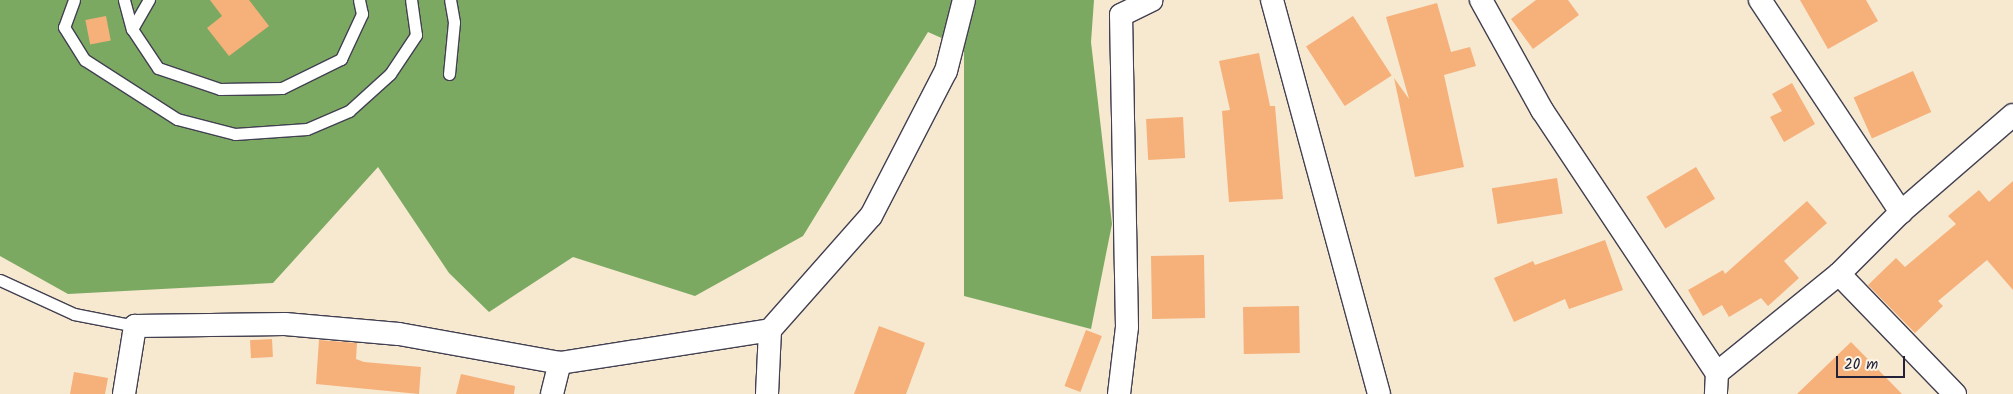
<!DOCTYPE html>
<style>
body{margin:0}
#map{position:relative;width:2013px;height:394px;overflow:hidden;background:#f7e8d0;font-family:Kalam,sans-serif}
div>[style]{position:absolute}
.forest>*{inset:0;background:#7ca962}
.building>*{inset:0;background:#f6b07a;transform-origin:0 0}
.roads{filter:drop-shadow(1px 0 #424051) drop-shadow(-1px 0 #424051) drop-shadow(0 1px #424051) drop-shadow(0 -1px #424051)}
.service>*{height:11px;margin:-5.5px;padding:0 5.5px;transform-origin:5.5px;border-radius:5.5px;background:#fff}
.minor>*{height:22px;margin:-11px;padding:0 11px;transform-origin:11px;border-radius:11px;background:#fff}
span{translate:-50% -50%;white-space:nowrap;text-align:center;line-height:1.15;-webkit-text-stroke:5px #fcf5e5;paint-order:stroke}
.scale{position:absolute;left:1836px;top:356px;width:69px;height:22px;box-sizing:border-box;border:2px solid #22223b;border-top:0;padding-left:6px;font-size:15px;line-height:18px;white-space:nowrap;color:#22223b;-webkit-text-stroke:4px #fcf5e5;paint-order:stroke}
</style>
<div id="map">
<div class="forest">
<i style="clip-path:polygon(0 0,1094px 0,1091px 42px,1112px 224px,1091px 329px,964px 296px,964px 48px,928px 32px,803px 236px,695px 296px,573px 257px,489px 312px,449px 273px,378px 167px,273px 283px,68px 294px,0 256px)"></i>
</div>
<div class="building">
<i style="clip-path:polygon(210px 0,249px 0,269px 26px,229px 56px,207px 28px,222px 16px)"></i>
<i style="clip-path:polygon(1536px 0,1568px 0,1579px 15px,1533px 49px,1511px 19px)"></i>
<i style="clip-path:polygon(1800px 0,1866px 0,1878px 21px,1828px 49px)"></i>
<i style="clip-path:polygon(1437px 3px,1451px 52px,1470px 47px,1476px 66px,1444px 75px,1464px 167px,1415px 177px,1394px 78px,1409px 99px,1386px 17px)"></i>
<i style="left:106px;top:16px;width:25px;height:21px;rotate:79deg"></i>
<i style="left:1353px;top:16px;width:71px;height:56px;rotate:57deg"></i>
<i style="clip-path:polygon(1259px 53px,1270px 106px,1275px 106px,1283px 199px,1229px 202px,1222px 111px,1230px 110px,1219px 61px)"></i>
<i style="left:1913px;top:71px;width:45px;height:65px;rotate:66deg"></i>
<i style="clip-path:polygon(1792px 83px,1815px 124px,1784px 142px,1770px 117px,1782px 111px,1772px 94px)"></i>
<i style="left:1183px;top:117px;width:41px;height:37px;rotate:87deg"></i>
<i style="left:1696px;top:167px;width:37px;height:58px;rotate:59deg"></i>
<i style="left:1557px;top:178px;width:36px;height:66px;rotate:81deg"></i>
<i style="clip-path:polygon(2013px 181px,2013px 290px,1987px 260px,1938px 301px,1943px 306px,1915px 333px,1868px 285px,1896px 258px,1905px 267px,1956px 224px,1948px 216px,1979px 190px,1989px 202px)"></i>
<i style="clip-path:polygon(1807px 201px,1827px 223px,1784px 261px,1799px 278px,1768px 306px,1761px 298px,1729px 317px,1722px 305px,1703px 316px,1688px 290px,1723px 270px,1725px 274px)"></i>
<i style="clip-path:polygon(1605px 240px,1623px 290px,1569px 309px,1565px 299px,1514px 322px,1494px 278px,1533px 261px,1535px 265px)"></i>
<i style="left:1204px;top:255px;width:63px;height:53px;rotate:89deg"></i>
<i style="left:1299px;top:306px;width:47px;height:56px;rotate:89deg"></i>
<i style="clip-path:polygon(879px 326px,925px 343px,906px 394px,854px 394px)"></i>
<i style="left:1086px;top:330px;width:17px;height:60px;rotate:21deg"></i>
<i style="left:272px;top:339px;width:18px;height:22px;rotate:87deg"></i>
<i style="clip-path:polygon(319px 340px,357px 343px,356px 359px,364px 362px,421px 367px,419px 394px,316px 384px)"></i>
<i style="clip-path:polygon(1851px 342px,1902px 394px,1797px 394px)"></i>
<i style="clip-path:polygon(74px 372px,108px 378px,105px 394px,70px 394px)"></i>
<i style="clip-path:polygon(461px 374px,515px 386px,514px 394px,456px 394px)"></i>
</div>
<div class="roads">
<div class="service">
<i style="left:74px;top:0;width:29px;rotate:110deg"></i>
<i style="left:64px;top:27px;width:39px;rotate:58deg"></i>
<i style="left:85px;top:60px;width:109px;rotate:32.7deg"></i>
<i style="left:177px;top:119px;width:60px;rotate:14.5deg"></i>
<i style="left:235px;top:134px;width:72px;rotate:-4deg"></i>
<i style="left:307px;top:129px;width:46px;rotate:-23.2deg"></i>
<i style="left:349px;top:111px;width:55px;rotate:-42.1deg"></i>
<i style="left:390px;top:74px;width:47px;rotate:-56.3deg"></i>
<i style="left:416px;top:35px;width:35px;rotate:-98deg"></i>
<i style="left:124px;top:0;width:30px;rotate:75deg"></i>
<i style="left:132px;top:29px;width:47px;rotate:56.3deg"></i>
<i style="left:158px;top:68px;width:65px;rotate:18.7deg"></i>
<i style="left:220px;top:89px;width:62px;rotate:-0.9deg"></i>
<i style="left:282px;top:88px;width:66px;rotate:-26.2deg"></i>
<i style="left:341px;top:59px;width:50px;rotate:-65deg"></i>
<i style="left:362px;top:14px;width:14px;rotate:-102deg"></i>
<i style="left:132px;top:29px;width:34px;rotate:-60deg"></i>
<i style="left:449px;top:74px;width:52px;rotate:-84.5deg"></i>
<i style="left:454px;top:22px;width:22px;rotate:-100deg"></i>
<i style="left:0;top:280px;width:81px;rotate:24.7deg"></i>
<i style="left:74px;top:314px;width:62px;rotate:11.1deg"></i>
</div>
<div class="minor">
<i style="left:1272px;top:0;width:408px;rotate:74.8deg"></i>
<i style="left:1481px;top:0;width:126px;rotate:61deg"></i>
<i style="left:1542px;top:110px;width:316px;rotate:56.4deg"></i>
<i style="left:1717px;top:373px;width:21px;rotate:93deg"></i>
<i style="left:1760px;top:0;width:255px;rotate:56.4deg"></i>
<i style="left:1839px;top:274px;width:167px;rotate:46deg"></i>
<i style="left:1717px;top:373px;width:157px;rotate:-39.1deg"></i>
<i style="left:1839px;top:274px;width:88px;rotate:-45deg"></i>
<i style="left:1901px;top:212px;width:148px;rotate:-40.9deg"></i>
<i style="left:124px;top:394px;width:69px;rotate:-80.8deg"></i>
<i style="left:135px;top:326px;width:150px;rotate:-0.8deg"></i>
<i style="left:285px;top:324px;width:114px;rotate:5deg"></i>
<i style="left:399px;top:334px;width:164px;rotate:10.2deg"></i>
<i style="left:560px;top:363px;width:213px;rotate:-8.9deg"></i>
<i style="left:552px;top:394px;width:32px;rotate:-76deg"></i>
<i style="left:767px;top:394px;width:64px;rotate:-87.3deg"></i>
<i style="left:770px;top:330px;width:152px;rotate:-48.5deg"></i>
<i style="left:871px;top:216px;width:163px;rotate:-62.7deg"></i>
<i style="left:946px;top:71px;width:73px;rotate:-75.8deg"></i>
<i style="left:1119px;top:394px;width:67px;rotate:-83.2deg"></i>
<i style="left:1127px;top:327px;width:312px;rotate:-91.1deg"></i>
<i style="left:1121px;top:15px;width:34px;rotate:-26deg"></i>
</div>
</div>
<div class="scale">20 m</div>
</div>
